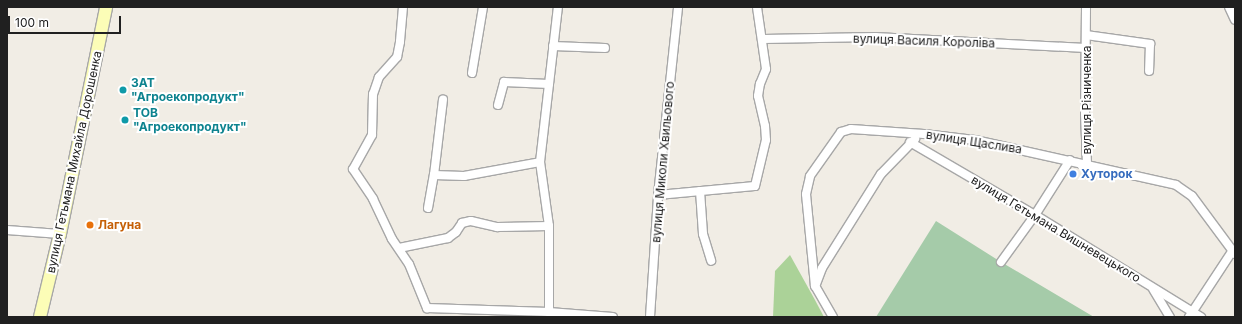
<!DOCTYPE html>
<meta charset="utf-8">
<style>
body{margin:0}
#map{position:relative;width:1242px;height:324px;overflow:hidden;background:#f1ede5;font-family:Inter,sans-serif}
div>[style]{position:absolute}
.forest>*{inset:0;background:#abd298}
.cemetery>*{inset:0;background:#a5cba9}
.roads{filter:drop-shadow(1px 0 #a7a7a7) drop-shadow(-1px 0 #a7a7a7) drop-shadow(0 1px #a7a7a7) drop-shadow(0 -1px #a7a7a7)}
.street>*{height:8px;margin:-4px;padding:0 4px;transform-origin:4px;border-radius:4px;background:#fff}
.secondary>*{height:12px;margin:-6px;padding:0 6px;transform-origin:6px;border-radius:6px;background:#fcfdb7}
.dots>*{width:11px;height:11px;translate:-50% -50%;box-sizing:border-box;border:2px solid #fff;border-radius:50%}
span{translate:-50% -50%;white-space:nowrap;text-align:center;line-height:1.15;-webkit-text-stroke:4px #fff;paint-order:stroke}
.street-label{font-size:12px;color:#202020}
.culture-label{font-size:12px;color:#0d838f;font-weight:700}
.left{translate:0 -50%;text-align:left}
.shop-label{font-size:12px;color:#366cbe;font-weight:700}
.food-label{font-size:12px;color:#c56008;font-weight:700}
.frame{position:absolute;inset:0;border:8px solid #202020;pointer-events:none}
.scale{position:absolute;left:8px;top:16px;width:113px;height:18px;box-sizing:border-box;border:2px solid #202020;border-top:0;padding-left:5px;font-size:12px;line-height:14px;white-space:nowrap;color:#202020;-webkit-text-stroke:3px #fff;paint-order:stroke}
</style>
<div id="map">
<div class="forest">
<i style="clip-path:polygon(790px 255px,815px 300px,824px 317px,773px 317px,775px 271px)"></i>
</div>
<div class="cemetery">
<i style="clip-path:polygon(936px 221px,1001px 262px,1094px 317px,876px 317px)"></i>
</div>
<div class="roads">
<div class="street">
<i style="left:403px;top:7px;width:35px;rotate:95deg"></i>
<i style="left:400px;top:42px;width:15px;rotate:101deg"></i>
<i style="left:397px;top:57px;width:27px;rotate:132deg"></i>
<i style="left:379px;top:77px;width:18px;rotate:109deg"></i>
<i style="left:373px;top:94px;width:41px;rotate:91.4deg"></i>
<i style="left:372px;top:135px;width:39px;rotate:119deg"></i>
<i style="left:353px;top:169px;width:36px;rotate:56deg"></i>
<i style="left:373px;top:199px;width:44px;rotate:64.6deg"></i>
<i style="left:392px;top:239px;width:30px;rotate:56deg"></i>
<i style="left:409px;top:264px;width:48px;rotate:67.8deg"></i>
<i style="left:427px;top:308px;width:122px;rotate:1.9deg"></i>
<i style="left:549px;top:312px;width:64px;rotate:4.5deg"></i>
<i style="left:1086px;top:7px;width:107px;rotate:90.5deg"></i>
<i style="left:1085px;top:114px;width:50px;rotate:87.7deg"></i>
<i style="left:1229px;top:7px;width:14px;rotate:65deg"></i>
<i style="left:1086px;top:35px;width:65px;rotate:8deg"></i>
<i style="left:1150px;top:44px;width:27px;rotate:92deg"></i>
<i style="left:763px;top:39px;width:112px;rotate:-1deg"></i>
<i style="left:875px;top:37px;width:211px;rotate:3deg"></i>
<i style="left:553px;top:46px;width:52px;rotate:2.2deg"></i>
<i style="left:472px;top:73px;width:67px;rotate:-80.5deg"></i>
<i style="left:498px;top:105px;width:24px;rotate:-75deg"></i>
<i style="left:504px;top:82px;width:45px;rotate:2.5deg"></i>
<i style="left:910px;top:142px;width:145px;rotate:30.3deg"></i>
<i style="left:1035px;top:215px;width:195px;rotate:31.6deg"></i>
<i style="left:434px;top:175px;width:30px;rotate:2deg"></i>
<i style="left:464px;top:176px;width:77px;rotate:-10.4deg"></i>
<i style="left:700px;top:191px;width:43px;rotate:86deg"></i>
<i style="left:703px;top:234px;width:28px;rotate:73deg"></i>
<i style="left:658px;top:195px;width:97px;rotate:-5.3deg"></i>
<i style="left:755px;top:186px;width:47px;rotate:-76.6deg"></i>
<i style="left:766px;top:140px;width:14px;rotate:-94deg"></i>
<i style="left:765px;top:126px;width:31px;rotate:-103deg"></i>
<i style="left:758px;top:96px;width:12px;rotate:-81deg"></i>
<i style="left:760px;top:84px;width:16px;rotate:-68deg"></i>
<i style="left:766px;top:69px;width:63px;rotate:-98.3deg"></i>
<i style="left:428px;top:208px;width:34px;rotate:-80deg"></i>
<i style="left:434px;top:175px;width:76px;rotate:-83.2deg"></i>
<i style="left:7px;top:230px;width:53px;rotate:4.3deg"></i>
<i style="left:399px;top:248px;width:50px;rotate:-11.5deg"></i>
<i style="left:448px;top:238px;width:10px;rotate:-37deg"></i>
<i style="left:456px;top:232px;width:11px;rotate:-56deg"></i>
<i style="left:462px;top:223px;width:9px;rotate:-13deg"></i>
<i style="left:471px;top:221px;width:27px;rotate:13deg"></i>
<i style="left:497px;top:227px;width:52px;rotate:-1.1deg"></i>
<i style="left:1001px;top:262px;width:58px;rotate:-54.1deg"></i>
<i style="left:1035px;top:215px;width:65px;rotate:-57.5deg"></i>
<i style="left:816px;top:284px;width:17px;rotate:-69deg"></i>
<i style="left:822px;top:268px;width:111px;rotate:-57.9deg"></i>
<i style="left:881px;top:174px;width:49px;rotate:-45.8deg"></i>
<i style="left:1153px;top:289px;width:33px;rotate:59deg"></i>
<i style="left:549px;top:312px;width:86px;rotate:-90deg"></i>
<i style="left:549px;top:226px;width:65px;rotate:-98deg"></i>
<i style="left:540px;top:162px;width:156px;rotate:-83.4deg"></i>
<i style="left:650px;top:317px;width:122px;rotate:-86.2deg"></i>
<i style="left:658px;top:195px;width:189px;rotate:-83.9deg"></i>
<i style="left:833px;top:317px;width:36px;rotate:-120deg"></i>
<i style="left:815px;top:286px;width:92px;rotate:-95.6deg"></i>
<i style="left:806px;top:194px;width:18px;rotate:-77deg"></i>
<i style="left:810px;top:176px;width:54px;rotate:-54.8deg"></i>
<i style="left:841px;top:132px;width:10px;rotate:-17deg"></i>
<i style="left:851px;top:129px;width:73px;rotate:3.9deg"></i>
<i style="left:924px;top:134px;width:51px;rotate:6.7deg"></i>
<i style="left:975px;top:140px;width:206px;rotate:12.6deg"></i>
<i style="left:1176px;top:185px;width:19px;rotate:35deg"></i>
<i style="left:1192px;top:196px;width:72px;rotate:53.4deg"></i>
<i style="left:1189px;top:317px;width:80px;rotate:-56.7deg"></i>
</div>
<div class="secondary">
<i style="left:40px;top:317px;width:85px;rotate:-76.5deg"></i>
<i style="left:60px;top:234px;width:232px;rotate:-78.5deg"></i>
</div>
</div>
<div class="dots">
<i style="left:123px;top:90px;background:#0f9aa8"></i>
<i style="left:125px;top:120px;background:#0f9aa8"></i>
<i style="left:1073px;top:174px;background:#3f7fe0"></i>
<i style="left:90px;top:225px;background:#e8710a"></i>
</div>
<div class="street-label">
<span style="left:924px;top:41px;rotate:2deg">вулиця Василя Короліва</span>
<span style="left:1087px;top:100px;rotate:-90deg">вулиця Різниченка</span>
<span style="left:974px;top:142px;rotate:9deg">вулиця Щаслива</span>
<span style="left:74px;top:162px;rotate:-78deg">вулиця Гетьмана Михайла Дорошенка</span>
<span style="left:663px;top:162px;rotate:-85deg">вулиця Миколи Хвильового</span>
<span style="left:1056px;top:229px;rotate:31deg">вулиця Гетьмана Вишневецького</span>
</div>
<div class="culture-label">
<span class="left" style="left:131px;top:90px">ЗАТ<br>"Агроекопродукт"</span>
<span class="left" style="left:133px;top:120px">ТОВ<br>"Агроекопродукт"</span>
</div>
<div class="shop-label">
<span class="left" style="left:1081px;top:174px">Хуторок</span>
</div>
<div class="food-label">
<span class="left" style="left:98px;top:225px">Лагуна</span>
</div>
<div class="frame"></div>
<div class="scale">100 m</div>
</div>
